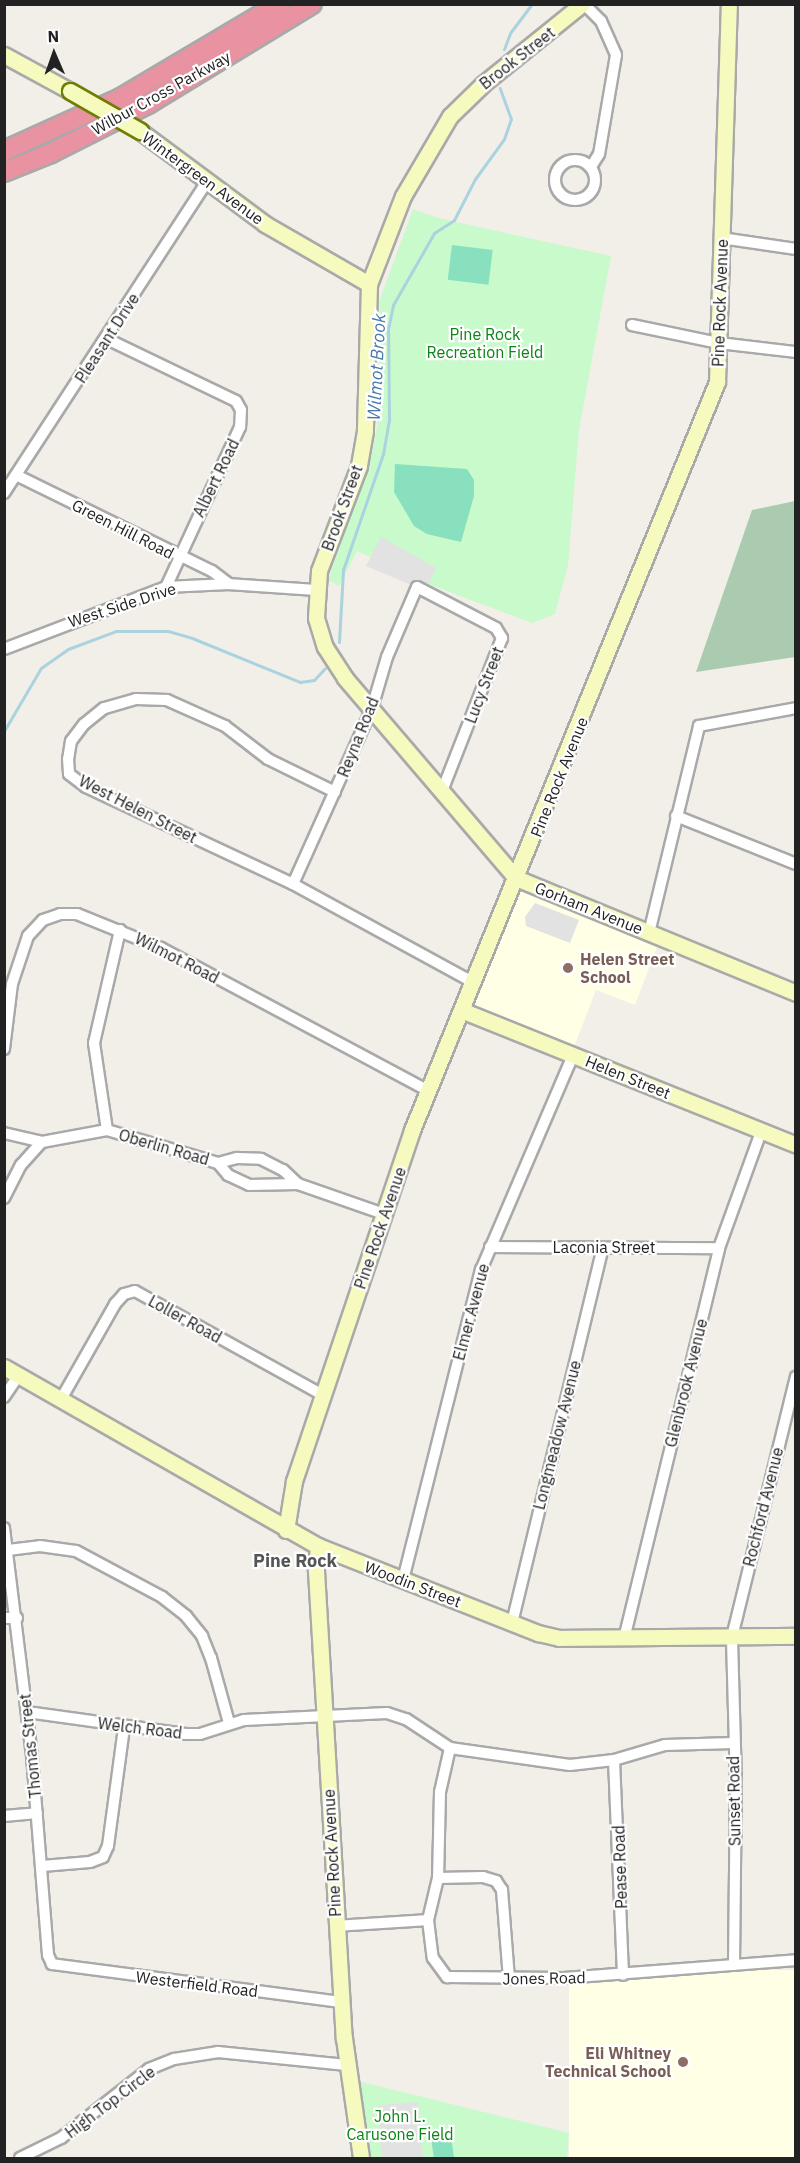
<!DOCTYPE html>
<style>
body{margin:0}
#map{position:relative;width:800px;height:2163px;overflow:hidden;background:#f2efe9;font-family:"IBM Plex Sans",sans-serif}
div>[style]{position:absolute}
.education>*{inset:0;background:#ffffe5;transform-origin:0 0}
.cemetery>*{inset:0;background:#aacbaf}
.park>*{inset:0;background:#c8facc}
.pitch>*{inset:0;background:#88e0be;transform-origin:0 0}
.parking>*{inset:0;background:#e2e2e2;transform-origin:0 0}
.stream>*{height:3px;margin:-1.5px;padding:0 1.5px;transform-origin:1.5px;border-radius:1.5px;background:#aad3df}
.roads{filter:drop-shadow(2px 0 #a9a9a9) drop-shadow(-2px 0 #a9a9a9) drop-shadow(0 2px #a9a9a9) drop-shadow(0 -2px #a9a9a9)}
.street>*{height:10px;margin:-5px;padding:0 5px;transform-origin:5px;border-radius:5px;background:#fff}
.street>.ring{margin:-5px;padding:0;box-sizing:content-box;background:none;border:10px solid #fff;border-radius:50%}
.secondary>*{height:15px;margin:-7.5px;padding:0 7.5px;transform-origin:7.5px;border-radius:7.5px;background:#f7fabf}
.highway>*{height:18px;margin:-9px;padding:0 9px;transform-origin:9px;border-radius:9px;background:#e892a2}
.bridges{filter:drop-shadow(2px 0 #707d05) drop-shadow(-2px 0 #707d05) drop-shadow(0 2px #707d05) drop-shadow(0 -2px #707d05)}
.secondary-bridge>*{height:15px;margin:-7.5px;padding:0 7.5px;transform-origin:7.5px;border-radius:7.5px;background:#f7fabf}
.dots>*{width:16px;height:16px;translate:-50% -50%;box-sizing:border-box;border:3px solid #fff;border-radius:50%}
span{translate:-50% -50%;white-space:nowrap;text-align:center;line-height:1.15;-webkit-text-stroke:4.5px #fff;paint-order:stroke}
.street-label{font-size:16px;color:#222}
.park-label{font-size:16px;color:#0c8416}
.education-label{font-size:16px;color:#785e54;font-weight:700}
.left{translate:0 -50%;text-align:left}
.right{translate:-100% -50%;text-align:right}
.water-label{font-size:18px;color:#4a7aab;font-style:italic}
.neighbourhood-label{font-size:18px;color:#555;font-weight:700}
.frame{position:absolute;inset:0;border:6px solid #222;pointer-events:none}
.north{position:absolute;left:24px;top:24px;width:60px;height:60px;-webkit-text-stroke:4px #fff;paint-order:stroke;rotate:358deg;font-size:16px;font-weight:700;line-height:24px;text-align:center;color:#222}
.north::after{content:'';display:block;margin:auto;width:21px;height:27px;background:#222;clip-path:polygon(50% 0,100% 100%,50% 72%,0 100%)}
</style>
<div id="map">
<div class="education">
<i style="clip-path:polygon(519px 891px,657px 947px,635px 1005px,596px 990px,574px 1047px,472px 1005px)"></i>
<i style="left:795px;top:1970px;width:188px;height:226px;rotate:90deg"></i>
</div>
<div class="cemetery">
<i style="clip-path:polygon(795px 501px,795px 657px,696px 672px,752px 510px)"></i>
</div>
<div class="park">
<i style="clip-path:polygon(413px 209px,438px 218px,611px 256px,579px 430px,568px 565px,555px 614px,532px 623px,434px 586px,357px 551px,339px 586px,328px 580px,372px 455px,377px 426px,380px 299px)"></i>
<i style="clip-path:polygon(358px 2081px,569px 2133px,567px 2158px,371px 2158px)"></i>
</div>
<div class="pitch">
<i style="left:452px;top:245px;width:41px;height:35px;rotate:7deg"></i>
<i style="clip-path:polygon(395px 464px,467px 469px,474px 480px,474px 496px,461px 542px,427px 534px,414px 526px,394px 492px)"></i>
<i style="left:450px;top:2129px;width:29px;height:20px;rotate:82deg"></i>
</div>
<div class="parking">
<i style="clip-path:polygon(381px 537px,436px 568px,428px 584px,409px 584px,366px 566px)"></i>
<i style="clip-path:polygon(535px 903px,579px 920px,570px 943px,526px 926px,525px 917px)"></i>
<i style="left:418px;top:2102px;width:56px;height:41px;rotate:85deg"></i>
</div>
<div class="stream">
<i style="left:504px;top:49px;width:17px;rotate:-69deg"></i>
<i style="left:510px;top:33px;width:36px;rotate:-53deg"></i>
<i style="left:339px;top:642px;width:72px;rotate:-86.8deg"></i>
<i style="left:343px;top:570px;width:123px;rotate:-71deg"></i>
<i style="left:383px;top:454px;width:36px;rotate:-80deg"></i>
<i style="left:389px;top:419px;width:90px;rotate:-90.6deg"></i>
<i style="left:388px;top:329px;width:25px;rotate:-78deg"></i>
<i style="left:393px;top:305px;width:83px;rotate:-60.3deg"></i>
<i style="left:434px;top:233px;width:24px;rotate:-33deg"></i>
<i style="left:454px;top:220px;width:46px;rotate:-62.9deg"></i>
<i style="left:475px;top:179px;width:49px;rotate:-54.1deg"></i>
<i style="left:504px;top:139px;width:21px;rotate:-71deg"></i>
<i style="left:511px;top:119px;width:33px;rotate:-110deg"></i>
<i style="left:4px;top:731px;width:73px;rotate:-59.6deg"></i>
<i style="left:41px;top:668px;width:33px;rotate:-35deg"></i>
<i style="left:68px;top:649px;width:51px;rotate:-20.6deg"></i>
<i style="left:116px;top:631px;width:52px"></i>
<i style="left:168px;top:631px;width:25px;rotate:16deg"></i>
<i style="left:192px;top:638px;width:117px;rotate:22.2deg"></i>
<i style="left:300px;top:682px;width:14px;rotate:-8deg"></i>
<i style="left:314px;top:680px;width:16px;rotate:-47deg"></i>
</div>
<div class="roads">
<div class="street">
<i style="left:584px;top:4px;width:24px;rotate:45deg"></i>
<i style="left:601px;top:21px;width:37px;rotate:66deg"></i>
<i style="left:616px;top:55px;width:100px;rotate:99.7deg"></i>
<i style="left:599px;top:154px;width:15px;rotate:122deg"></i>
<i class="ring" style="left:555px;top:160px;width:30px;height:30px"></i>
<i style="left:721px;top:238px;width:76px;rotate:8.3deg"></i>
<i style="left:632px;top:325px;width:89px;rotate:11.7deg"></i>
<i style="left:719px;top:343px;width:78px;rotate:6.7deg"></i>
<i style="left:107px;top:339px;width:143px;rotate:25.7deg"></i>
<i style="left:236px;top:401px;width:10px;rotate:61deg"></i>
<i style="left:241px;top:410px;width:17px;rotate:93deg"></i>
<i style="left:240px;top:427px;width:176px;rotate:114.8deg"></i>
<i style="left:16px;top:475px;width:218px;rotate:26.1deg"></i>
<i style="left:212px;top:571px;width:21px;rotate:37deg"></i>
<i style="left:4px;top:493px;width:371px;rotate:-56.9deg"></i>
<i style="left:4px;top:649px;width:173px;rotate:-20.9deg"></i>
<i style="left:166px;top:587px;width:63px;rotate:-2.7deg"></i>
<i style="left:229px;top:584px;width:86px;rotate:4deg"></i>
<i style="left:335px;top:792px;width:75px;rotate:-153.8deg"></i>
<i style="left:268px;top:759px;width:54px;rotate:-142.5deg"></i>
<i style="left:225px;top:726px;width:64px;rotate:-155.9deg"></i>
<i style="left:167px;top:700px;width:31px;rotate:-178deg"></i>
<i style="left:136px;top:699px;width:33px;rotate:164deg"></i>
<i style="left:104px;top:708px;width:26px;rotate:141deg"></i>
<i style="left:84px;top:724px;width:21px;rotate:127deg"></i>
<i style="left:71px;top:741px;width:18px;rotate:99deg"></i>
<i style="left:68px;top:759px;width:15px;rotate:86deg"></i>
<i style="left:69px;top:774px;width:21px;rotate:37deg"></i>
<i style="left:86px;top:787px;width:229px;rotate:25.1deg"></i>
<i style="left:293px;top:884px;width:205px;rotate:28.6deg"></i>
<i style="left:676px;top:816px;width:129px;rotate:21.8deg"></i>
<i style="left:293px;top:884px;width:193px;rotate:-65.8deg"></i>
<i style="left:372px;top:708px;width:53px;rotate:-73.6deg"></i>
<i style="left:387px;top:657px;width:76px;rotate:-66.8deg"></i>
<i style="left:417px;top:587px;width:89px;rotate:27.4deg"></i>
<i style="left:496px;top:628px;width:12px;rotate:59deg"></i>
<i style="left:502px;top:638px;width:164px;rotate:111.4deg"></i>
<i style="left:649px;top:933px;width:213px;rotate:-76.4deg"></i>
<i style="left:699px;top:726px;width:99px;rotate:-10.5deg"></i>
<i style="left:4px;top:1049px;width:65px;rotate:-83deg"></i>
<i style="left:12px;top:984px;width:51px;rotate:-71.6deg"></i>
<i style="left:28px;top:936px;width:22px;rotate:-47deg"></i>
<i style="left:43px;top:920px;width:18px;rotate:-19deg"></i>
<i style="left:60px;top:914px;width:17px"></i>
<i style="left:77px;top:914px;width:91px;rotate:22deg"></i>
<i style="left:161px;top:948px;width:302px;rotate:28.1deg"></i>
<i style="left:107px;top:1130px;width:88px;rotate:-98.5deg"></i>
<i style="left:94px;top:1043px;width:116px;rotate:-77deg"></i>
<i style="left:4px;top:1133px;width:39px;rotate:13deg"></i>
<i style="left:42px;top:1142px;width:66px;rotate:-10.5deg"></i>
<i style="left:107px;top:1130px;width:116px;rotate:16.6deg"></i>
<i style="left:218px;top:1163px;width:20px;rotate:-15deg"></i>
<i style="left:237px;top:1158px;width:24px;rotate:2deg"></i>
<i style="left:261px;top:1159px;width:25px;rotate:27deg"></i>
<i style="left:283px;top:1170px;width:21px;rotate:43deg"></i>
<i style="left:298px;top:1184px;width:91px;rotate:19.2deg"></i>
<i style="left:218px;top:1163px;width:16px;rotate:50deg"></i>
<i style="left:228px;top:1175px;width:23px;rotate:25deg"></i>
<i style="left:249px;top:1185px;width:49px;rotate:-1.2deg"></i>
<i style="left:4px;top:1198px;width:37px;rotate:-63deg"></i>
<i style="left:21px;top:1165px;width:31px;rotate:-48deg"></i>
<i style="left:490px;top:1247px;width:229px;rotate:0.3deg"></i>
<i style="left:4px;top:1397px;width:27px;rotate:-56deg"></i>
<i style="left:60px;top:1401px;width:112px;rotate:-60.4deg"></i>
<i style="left:115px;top:1304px;width:13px;rotate:-48deg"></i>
<i style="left:124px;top:1294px;width:11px;rotate:-15deg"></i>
<i style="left:135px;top:1291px;width:215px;rotate:29deg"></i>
<i style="left:4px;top:1528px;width:230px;rotate:83deg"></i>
<i style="left:32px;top:1756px;width:200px;rotate:85.4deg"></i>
<i style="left:48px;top:1955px;width:10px;rotate:66deg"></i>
<i style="left:52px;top:1964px;width:292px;rotate:7.5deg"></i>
<i style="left:8px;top:1550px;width:32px;rotate:-7deg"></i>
<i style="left:40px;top:1546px;width:36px;rotate:8deg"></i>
<i style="left:76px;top:1551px;width:98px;rotate:28.1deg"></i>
<i style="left:162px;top:1597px;width:31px;rotate:38deg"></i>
<i style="left:186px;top:1616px;width:26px;rotate:51deg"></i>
<i style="left:202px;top:1636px;width:24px;rotate:68deg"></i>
<i style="left:211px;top:1658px;width:67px;rotate:74.5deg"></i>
<i style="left:403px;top:1580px;width:320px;rotate:-75.9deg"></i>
<i style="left:481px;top:1270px;width:234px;rotate:-66.8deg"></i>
<i style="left:4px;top:1618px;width:13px"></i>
<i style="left:512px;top:1623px;width:386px;rotate:-76.4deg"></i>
<i style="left:624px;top:1639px;width:402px;rotate:-76.3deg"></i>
<i style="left:719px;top:1248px;width:123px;rotate:-70.1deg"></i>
<i style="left:27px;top:1712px;width:160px;rotate:7.9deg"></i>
<i style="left:185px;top:1734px;width:15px"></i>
<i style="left:200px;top:1734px;width:46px;rotate:-17.7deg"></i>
<i style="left:244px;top:1720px;width:143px;rotate:-2.8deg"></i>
<i style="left:387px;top:1713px;width:20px;rotate:18deg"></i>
<i style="left:406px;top:1719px;width:53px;rotate:33.4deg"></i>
<i style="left:450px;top:1748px;width:121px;rotate:8.1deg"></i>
<i style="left:570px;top:1765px;width:44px;rotate:-6.5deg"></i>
<i style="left:614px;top:1760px;width:53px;rotate:-16.4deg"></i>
<i style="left:665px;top:1745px;width:68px;rotate:-1.7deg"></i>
<i style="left:450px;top:1748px;width:45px;rotate:102.8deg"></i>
<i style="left:440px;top:1792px;width:86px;rotate:91.3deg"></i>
<i style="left:438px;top:1878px;width:43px;rotate:103.4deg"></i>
<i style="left:428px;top:1920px;width:38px;rotate:83deg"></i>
<i style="left:433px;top:1958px;width:24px;rotate:54deg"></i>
<i style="left:447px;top:1977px;width:117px;rotate:0.5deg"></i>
<i style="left:564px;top:1978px;width:233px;rotate:-4.4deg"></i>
<i style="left:614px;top:1760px;width:215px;rotate:87.6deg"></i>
<i style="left:4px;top:1816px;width:33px;rotate:-5deg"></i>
<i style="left:42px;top:1866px;width:48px;rotate:-4.8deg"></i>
<i style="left:90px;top:1862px;width:14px;rotate:-21deg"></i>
<i style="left:103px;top:1857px;width:12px;rotate:-66deg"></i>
<i style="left:108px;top:1846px;width:119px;rotate:-82.3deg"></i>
<i style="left:438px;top:1878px;width:45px;rotate:-1.3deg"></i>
<i style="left:483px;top:1877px;width:14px;rotate:17deg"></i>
<i style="left:496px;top:1881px;width:11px;rotate:56deg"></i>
<i style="left:502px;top:1890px;width:89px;rotate:85.5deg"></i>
<i style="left:336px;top:1926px;width:92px;rotate:-3.7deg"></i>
<i style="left:734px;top:1965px;width:182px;rotate:-89.4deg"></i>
<i style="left:736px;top:1783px;width:146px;rotate:-91.6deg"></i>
<i style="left:732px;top:1637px;width:268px;rotate:-76.2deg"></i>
<i style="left:20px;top:2158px;width:46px;rotate:-26deg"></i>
<i style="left:61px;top:2138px;width:112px;rotate:-38.1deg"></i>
<i style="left:149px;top:2069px;width:27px;rotate:-22deg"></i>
<i style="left:174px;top:2059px;width:45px;rotate:-9deg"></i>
<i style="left:218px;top:2052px;width:129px;rotate:5.8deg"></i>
</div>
<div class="secondary">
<i style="left:582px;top:4px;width:127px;rotate:141.1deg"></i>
<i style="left:483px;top:84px;width:46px;rotate:135.9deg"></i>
<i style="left:450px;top:116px;width:93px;rotate:120.4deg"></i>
<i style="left:403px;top:196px;width:94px;rotate:111.1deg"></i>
<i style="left:369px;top:284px;width:147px;rotate:91.6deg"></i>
<i style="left:365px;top:431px;width:36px;rotate:100deg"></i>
<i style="left:359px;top:466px;width:112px;rotate:110.9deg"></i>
<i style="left:319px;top:571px;width:47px;rotate:93.7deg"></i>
<i style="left:316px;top:618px;width:30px;rotate:73deg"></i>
<i style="left:325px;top:647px;width:37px;rotate:57deg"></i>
<i style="left:345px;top:678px;width:263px;rotate:49.5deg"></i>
<i style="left:516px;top:878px;width:303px;rotate:22.3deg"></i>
<i style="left:4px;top:55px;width:75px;rotate:28.6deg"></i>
<i style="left:140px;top:131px;width:156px;rotate:36.6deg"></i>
<i style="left:265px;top:224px;width:120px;rotate:30deg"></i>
<i style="left:461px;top:1010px;width:361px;rotate:21.9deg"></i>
<i style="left:4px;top:1367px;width:361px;rotate:29.7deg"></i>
<i style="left:318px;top:1546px;width:237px;rotate:21.6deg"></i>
<i style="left:538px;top:1633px;width:22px;rotate:13deg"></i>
<i style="left:559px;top:1638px;width:237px;rotate:-0.5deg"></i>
<i style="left:286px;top:1530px;width:50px;rotate:-80.7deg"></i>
<i style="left:294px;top:1481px;width:370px;rotate:-71.4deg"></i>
<i style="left:412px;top:1130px;width:808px;rotate:-67.82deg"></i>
<i style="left:717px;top:382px;width:378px;rotate:-88.2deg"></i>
<i style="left:318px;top:1546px;width:25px;rotate:95deg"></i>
<i style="left:316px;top:1571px;width:468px;rotate:86.6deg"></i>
<i style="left:344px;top:2038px;width:121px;rotate:81.9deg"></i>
</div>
<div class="highway">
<i style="left:4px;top:151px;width:128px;rotate:-24.4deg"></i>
<i style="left:121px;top:98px;width:184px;rotate:-30.7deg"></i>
<i style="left:4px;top:172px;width:51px;rotate:-22deg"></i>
<i style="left:51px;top:153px;width:109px;rotate:-26.8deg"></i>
<i style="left:148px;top:104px;width:192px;rotate:-31.4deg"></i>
</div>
</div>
<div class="bridges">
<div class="secondary-bridge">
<i style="left:70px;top:91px;width:81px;rotate:29.7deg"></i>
</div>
</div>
<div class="dots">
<i style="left:568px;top:968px;background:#8d6e63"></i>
<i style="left:683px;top:2062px;background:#8d6e63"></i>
</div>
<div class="street-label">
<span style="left:517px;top:58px;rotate:-38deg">Brook Street</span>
<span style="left:161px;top:93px;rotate:-29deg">Wilbur Cross Parkway</span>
<span style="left:203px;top:178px;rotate:36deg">Wintergreen Avenue</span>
<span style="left:720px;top:303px;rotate:-88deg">Pine Rock Avenue</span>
<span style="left:107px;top:338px;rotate:-57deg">Pleasant Drive</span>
<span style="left:216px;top:478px;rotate:-64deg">Albert Road</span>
<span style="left:342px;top:508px;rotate:-70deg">Brook Street</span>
<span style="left:123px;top:529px;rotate:27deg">Green Hill Road</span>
<span style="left:122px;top:605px;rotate:-18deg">West Side Drive</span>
<span style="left:484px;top:685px;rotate:-69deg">Lucy Street</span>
<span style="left:358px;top:737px;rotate:-68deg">Reyna Road</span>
<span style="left:559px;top:777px;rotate:-68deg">Pine Rock Avenue</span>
<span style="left:138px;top:809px;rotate:27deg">West Helen Street</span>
<span style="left:589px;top:908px;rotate:22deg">Gorham Avenue</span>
<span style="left:177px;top:958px;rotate:27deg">Wilmot Road</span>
<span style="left:628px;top:1077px;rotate:22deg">Helen Street</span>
<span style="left:164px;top:1147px;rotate:16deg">Oberlin Road</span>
<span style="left:380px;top:1228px;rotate:-71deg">Pine Rock Avenue</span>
<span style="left:604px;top:1247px">Laconia Street</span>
<span style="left:471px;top:1312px;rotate:-75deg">Elmer Avenue</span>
<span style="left:185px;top:1319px;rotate:29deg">Loller Road</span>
<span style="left:686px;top:1383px;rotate:-76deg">Glenbrook Avenue</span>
<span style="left:557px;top:1435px;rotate:-76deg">Longmeadow Avenue</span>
<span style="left:763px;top:1507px;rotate:-76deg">Rochford Avenue</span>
<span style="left:413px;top:1584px;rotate:21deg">Woodin Street</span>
<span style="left:140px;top:1728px;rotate:7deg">Welch Road</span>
<span style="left:30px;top:1746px;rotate:-96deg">Thomas Street</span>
<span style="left:734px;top:1801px;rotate:-91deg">Sunset Road</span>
<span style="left:332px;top:1853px;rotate:-93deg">Pine Rock Avenue</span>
<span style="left:620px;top:1867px;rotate:-92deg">Pease Road</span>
<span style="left:544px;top:1978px;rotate:-1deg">Jones Road</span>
<span style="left:197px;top:1984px;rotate:7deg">Westerfield Road</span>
<span style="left:110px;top:2102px;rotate:-37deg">High Top Circle</span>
</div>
<div class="park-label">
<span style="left:485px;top:343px">Pine Rock<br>Recreation Field</span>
<span style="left:400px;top:2125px">John L.<br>Carusone Field</span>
</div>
<div class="education-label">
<span class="left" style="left:580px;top:968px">Helen Street<br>School</span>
<span class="right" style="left:671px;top:2062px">Eli Whitney<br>Technical School</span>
</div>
<div class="water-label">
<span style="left:377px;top:367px;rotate:-87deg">Wilmot Brook</span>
</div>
<div class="neighbourhood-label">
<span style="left:295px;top:1561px">Pine Rock</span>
</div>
<div class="frame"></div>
<div class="north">N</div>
</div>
